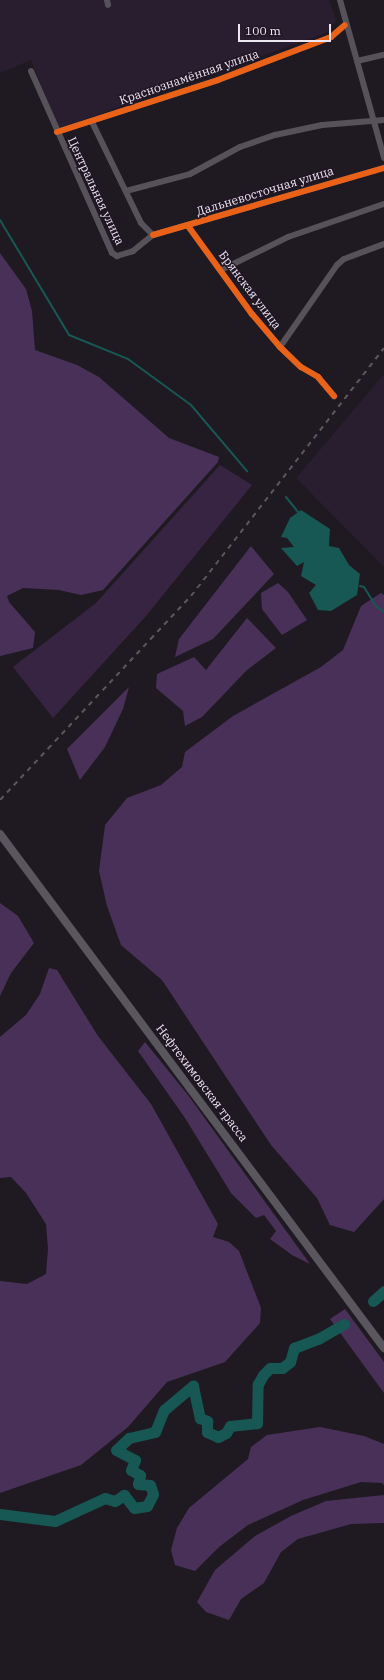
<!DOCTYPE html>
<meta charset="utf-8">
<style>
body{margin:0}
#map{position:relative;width:384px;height:1680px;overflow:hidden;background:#1f1a22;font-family:"IBM Plex Serif",serif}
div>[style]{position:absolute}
.built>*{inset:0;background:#291d30}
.green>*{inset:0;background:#372442}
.forest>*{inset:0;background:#493058}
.water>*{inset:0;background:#175754}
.stream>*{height:2px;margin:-1px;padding:0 1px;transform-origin:1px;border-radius:1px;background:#175754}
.river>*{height:11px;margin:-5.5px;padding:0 5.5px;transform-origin:5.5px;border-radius:5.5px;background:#175754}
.street>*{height:6px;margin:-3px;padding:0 3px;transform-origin:3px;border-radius:3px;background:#57525a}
.secondary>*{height:8px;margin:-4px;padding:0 4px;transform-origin:4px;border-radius:4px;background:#5a565e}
.rail>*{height:2px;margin-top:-1px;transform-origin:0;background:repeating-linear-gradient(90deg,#5a565d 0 5px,transparent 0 10px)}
.cycleway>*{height:6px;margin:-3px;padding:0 3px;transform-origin:3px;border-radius:3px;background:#ea6118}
span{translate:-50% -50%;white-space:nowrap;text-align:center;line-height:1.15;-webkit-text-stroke:3px #201625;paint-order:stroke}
.street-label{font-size:12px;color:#ece6f0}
.scale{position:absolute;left:238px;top:24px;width:93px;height:18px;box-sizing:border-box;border:2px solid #ece6f0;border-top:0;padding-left:5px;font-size:12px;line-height:14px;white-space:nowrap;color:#ece6f0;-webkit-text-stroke:3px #201625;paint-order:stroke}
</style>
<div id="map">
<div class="built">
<i style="clip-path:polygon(0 0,329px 0,336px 21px,326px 33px,58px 129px,31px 60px,0 73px)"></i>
<i style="clip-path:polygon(384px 374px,384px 567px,296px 478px)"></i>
</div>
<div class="green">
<i style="clip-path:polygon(220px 465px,252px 485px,146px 616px,53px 718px,13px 667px,96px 603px)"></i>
</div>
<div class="forest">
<i style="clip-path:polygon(0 253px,26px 289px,32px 311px,35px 350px,77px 365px,99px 377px,169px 438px,219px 457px,218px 462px,103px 590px,81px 595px,59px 590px,23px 588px,7px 596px,9px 602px,35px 632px,33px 648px,0 656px)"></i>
<i style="clip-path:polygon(251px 546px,274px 574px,213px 639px,175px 657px,179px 639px)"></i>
<i style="clip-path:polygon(278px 583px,288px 592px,307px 620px,282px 635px,262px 609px,261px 593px)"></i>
<i style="clip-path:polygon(381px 593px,384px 595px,384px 1199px,354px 1232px,330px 1225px,317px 1198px,271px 1145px,162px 980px,121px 945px,107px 906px,99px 871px,105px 825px,127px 798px,161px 785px,182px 767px,185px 752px,233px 716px,321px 667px,343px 650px,361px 606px)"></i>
<i style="clip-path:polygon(247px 618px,276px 648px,247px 670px,202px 717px,185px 726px,183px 711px,156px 688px,157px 674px,194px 657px,206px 670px)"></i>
<i style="clip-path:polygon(129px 687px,123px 709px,105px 747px,80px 780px,67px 749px)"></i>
<i style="clip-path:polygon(0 903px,18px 916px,34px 943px,11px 973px,0 996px)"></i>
<i style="clip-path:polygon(49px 968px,57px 970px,98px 1036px,151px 1104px,218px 1224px,213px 1237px,229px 1242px,239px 1251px,261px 1308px,260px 1323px,225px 1362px,167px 1382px,128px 1427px,81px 1465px,0 1493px,0 1281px,27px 1284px,46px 1274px,48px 1249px,46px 1224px,26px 1193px,11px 1177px,0 1178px,0 1037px,26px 1015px,40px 994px)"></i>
<i style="clip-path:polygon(145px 1042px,188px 1095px,310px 1264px,292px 1255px,270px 1239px,276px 1231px,264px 1215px,256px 1218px,231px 1193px,185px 1118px,138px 1051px)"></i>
<i style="clip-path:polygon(345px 1309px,384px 1362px,384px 1393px,330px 1319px)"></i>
<i style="clip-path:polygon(320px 1427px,364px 1436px,384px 1444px,384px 1485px,382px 1483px,361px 1482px,303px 1500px,248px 1525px,219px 1547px,195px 1571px,175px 1565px,171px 1550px,177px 1528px,189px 1508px,248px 1459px,251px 1447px,267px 1435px)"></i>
<i style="clip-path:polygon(384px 1495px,384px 1523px,351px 1524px,298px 1539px,281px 1552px,264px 1583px,241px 1599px,229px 1620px,206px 1612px,197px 1602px,215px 1570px,255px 1536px,291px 1516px,326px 1501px)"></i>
</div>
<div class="water">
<i style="clip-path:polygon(301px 510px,330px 529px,329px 546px,339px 548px,349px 565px,360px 574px,357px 595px,331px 611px,318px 610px,309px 593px,316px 585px,301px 576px,304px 562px,297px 566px,281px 548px,294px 547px,287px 538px,281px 537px,290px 518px)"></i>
</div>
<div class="stream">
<i style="left:0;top:220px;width:134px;rotate:59deg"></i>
<i style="left:69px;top:335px;width:64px;rotate:22.1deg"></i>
<i style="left:128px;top:359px;width:78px;rotate:36.1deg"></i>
<i style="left:191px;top:405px;width:87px;rotate:49.7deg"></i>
<i style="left:286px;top:497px;width:19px;rotate:51deg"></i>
<i style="left:360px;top:586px;width:4px;rotate:14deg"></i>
<i style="left:364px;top:587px;width:22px;rotate:58deg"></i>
<i style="left:376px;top:606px;width:10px;rotate:37deg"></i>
</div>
<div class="river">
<i style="left:373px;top:1301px;width:15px;rotate:-42deg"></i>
<i style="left:0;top:1514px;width:55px;rotate:7.3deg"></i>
<i style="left:55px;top:1521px;width:55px;rotate:-24.7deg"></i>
<i style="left:105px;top:1498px;width:10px;rotate:17deg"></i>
<i style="left:115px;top:1501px;width:11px;rotate:-34deg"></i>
<i style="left:124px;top:1495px;width:16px;rotate:52deg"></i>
<i style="left:134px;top:1508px;width:13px;rotate:-9deg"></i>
<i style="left:147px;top:1506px;width:13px;rotate:-63deg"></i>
<i style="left:153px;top:1494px;width:9px;rotate:-108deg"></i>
<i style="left:150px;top:1485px;width:12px;rotate:-175deg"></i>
<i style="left:138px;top:1484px;width:9px;rotate:-77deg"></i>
<i style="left:140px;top:1475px;width:10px;rotate:-151deg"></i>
<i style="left:131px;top:1470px;width:11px;rotate:-68deg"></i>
<i style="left:135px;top:1460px;width:21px;rotate:-152deg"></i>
<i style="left:116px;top:1450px;width:18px;rotate:-43deg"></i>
<i style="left:129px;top:1438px;width:27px;rotate:-13deg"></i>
<i style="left:155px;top:1432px;width:24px;rotate:-68deg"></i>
<i style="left:164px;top:1410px;width:38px;rotate:-40deg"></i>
<i style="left:193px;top:1386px;width:33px;rotate:78deg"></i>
<i style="left:200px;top:1418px;width:8px;rotate:23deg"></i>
<i style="left:207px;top:1421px;width:11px;rotate:90deg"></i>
<i style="left:207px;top:1432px;width:12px;rotate:24deg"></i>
<i style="left:218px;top:1437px;width:9px;rotate:-27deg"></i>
<i style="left:226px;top:1433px;width:8px;rotate:-60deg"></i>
<i style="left:230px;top:1426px;width:27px;rotate:-6deg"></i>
<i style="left:257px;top:1423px;width:39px;rotate:-89deg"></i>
<i style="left:258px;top:1384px;width:10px;rotate:-61deg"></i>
<i style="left:263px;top:1375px;width:10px;rotate:-45deg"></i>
<i style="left:270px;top:1368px;width:12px"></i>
<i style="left:282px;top:1368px;width:10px;rotate:-37deg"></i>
<i style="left:290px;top:1362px;width:15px;rotate:-74deg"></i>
<i style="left:294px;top:1348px;width:26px;rotate:-21deg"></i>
<i style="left:318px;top:1339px;width:30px;rotate:-30deg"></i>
</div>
<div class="street">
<i style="left:107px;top:0;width:5px;rotate:79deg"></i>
<i style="left:340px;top:0;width:164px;rotate:74.4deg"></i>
<i style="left:357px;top:61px;width:28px;rotate:-13deg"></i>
<i style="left:31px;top:71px;width:199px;rotate:66deg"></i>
<i style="left:112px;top:253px;width:6px;rotate:31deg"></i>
<i style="left:117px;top:256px;width:17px;rotate:-17deg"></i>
<i style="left:133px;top:251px;width:26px;rotate:-39deg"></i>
<i style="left:92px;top:122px;width:112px;rotate:64.1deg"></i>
<i style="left:141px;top:223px;width:17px;rotate:45deg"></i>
<i style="left:57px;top:132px;width:169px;rotate:-17.9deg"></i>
<i style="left:218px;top:80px;width:121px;rotate:-20.8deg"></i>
<i style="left:331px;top:37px;width:18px;rotate:-41deg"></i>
<i style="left:126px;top:191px;width:66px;rotate:-14.9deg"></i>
<i style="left:190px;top:174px;width:57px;rotate:-28.4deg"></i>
<i style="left:240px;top:147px;width:37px;rotate:-19deg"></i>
<i style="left:275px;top:135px;width:48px;rotate:-12deg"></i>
<i style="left:322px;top:125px;width:62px;rotate:-4.6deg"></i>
<i style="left:188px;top:226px;width:109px;rotate:54deg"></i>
<i style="left:252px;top:314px;width:43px;rotate:49.7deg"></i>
<i style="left:280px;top:347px;width:29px;rotate:44deg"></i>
<i style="left:301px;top:367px;width:20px;rotate:30deg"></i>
<i style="left:318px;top:377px;width:25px;rotate:50deg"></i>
<i style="left:153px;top:235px;width:241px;rotate:-16.2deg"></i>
<i style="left:221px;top:270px;width:75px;rotate:-26.2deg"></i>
<i style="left:288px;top:237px;width:102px;rotate:-19deg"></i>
<i style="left:280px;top:347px;width:100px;rotate:-55.2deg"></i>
<i style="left:337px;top:265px;width:9px;rotate:-41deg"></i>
<i style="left:344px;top:259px;width:43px;rotate:-20.6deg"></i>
</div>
<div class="secondary">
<i style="left:0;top:834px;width:642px;rotate:53.24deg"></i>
</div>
<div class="rail">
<i style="left:0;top:800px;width:279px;rotate:-46.9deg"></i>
<i style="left:191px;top:596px;width:314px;rotate:-52.1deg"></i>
</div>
<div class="cycleway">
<i style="left:57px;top:132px;width:169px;rotate:-17.9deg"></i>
<i style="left:218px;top:80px;width:121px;rotate:-20.8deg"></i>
<i style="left:331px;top:37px;width:18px;rotate:-41deg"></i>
<i style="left:188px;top:226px;width:109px;rotate:54deg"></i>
<i style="left:252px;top:314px;width:43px;rotate:49.7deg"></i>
<i style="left:280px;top:347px;width:29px;rotate:44deg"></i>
<i style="left:301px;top:367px;width:20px;rotate:30deg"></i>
<i style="left:318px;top:377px;width:25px;rotate:50deg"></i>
<i style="left:153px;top:235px;width:241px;rotate:-16.2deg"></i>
</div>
<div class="street-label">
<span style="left:189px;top:77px;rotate:-19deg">Краснознамённая улица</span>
<span style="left:96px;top:191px;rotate:65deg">Центральная улица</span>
<span style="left:265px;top:191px;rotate:-17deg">Дальневосточная улица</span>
<span style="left:250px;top:290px;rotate:53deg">Брянская улица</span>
<span style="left:202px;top:1083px;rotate:53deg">Нефтехимовская трасса</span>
</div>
<div class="scale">100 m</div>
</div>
